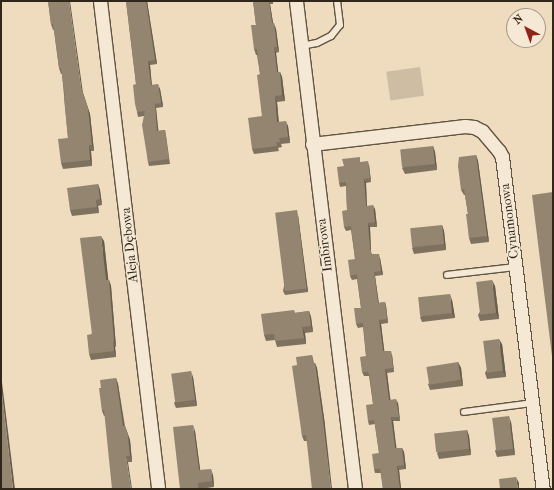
<!DOCTYPE html>
<meta charset="utf-8">
<style>
body{margin:0}
#map{position:relative;width:554px;height:490px;overflow:hidden;background:#efdcbf;font-family:"IM FELL French Canon",serif}
div>[style]{position:absolute}
.green>*{inset:0;background:#cfbda3;transform-origin:0 0}
.roads{filter:drop-shadow(1px 0 #605442) drop-shadow(-1px 0 #605442) drop-shadow(0 1px #605442) drop-shadow(0 -1px #605442)}
.service>*{height:6px;margin:-3px;padding:0 3px;transform-origin:3px;border-radius:3px;background:#f5e8d5}
.minor>*{height:13px;margin:-6.5px;padding:0 6.5px;transform-origin:6.5px;border-radius:6.5px;background:#f5e8d5}
.wall>*{inset:0;background:#7e725f}
.shaded-wall>*{inset:0;background:#675d4e}
.building>*{inset:0;background:#93856f;transform-origin:0 0}
span{translate:-50% -50%;white-space:nowrap;text-align:center;line-height:1.15;-webkit-text-stroke:3px #f5e8d5;paint-order:stroke}
.street-label{font-size:13px;color:#302619}
.frame{position:absolute;inset:0;border:2px solid #302619;pointer-events:none}
.north{position:absolute;left:506px;top:8px;width:40px;height:40px;box-sizing:border-box;background:#f5e8d5;border:1px solid #a69a8a;border-radius:50%;rotate:319deg;font-size:11px;font-weight:700;line-height:16px;text-align:center;color:#302619}
.north::after{content:'';display:block;margin:auto;width:14px;height:18px;background:#8f2418;clip-path:polygon(50% 0,100% 100%,50% 72%,0 100%)}
</style>
<div id="map">
<div class="green">
<i style="left:420px;top:67px;width:29px;height:34px;rotate:82deg"></i>
</div>
<div class="roads">
<div class="service">
<i style="left:301px;top:46px;width:16px;rotate:-11deg"></i>
<i style="left:317px;top:43px;width:16px;rotate:-27deg"></i>
<i style="left:331px;top:36px;width:14px;rotate:-51deg"></i>
<i style="left:340px;top:25px;width:24px;rotate:-97deg"></i>
<i style="left:447px;top:275px;width:68px;rotate:-6.7deg"></i>
<i style="left:464px;top:412px;width:69px;rotate:-7.5deg"></i>
</div>
<div class="minor">
<i style="left:100px;top:1px;width:491px;rotate:83.2deg"></i>
<i style="left:296px;top:1px;width:492px;rotate:83.1deg"></i>
<i style="left:312px;top:144px;width:154px;rotate:-6.7deg"></i>
<i style="left:465px;top:126px;width:9px;rotate:6deg"></i>
<i style="left:474px;top:127px;width:9px;rotate:27deg"></i>
<i style="left:482px;top:131px;width:26px;rotate:50deg"></i>
<i style="left:499px;top:151px;width:7px;rotate:63deg"></i>
<i style="left:502px;top:157px;width:335px;rotate:83deg"></i>
</div>
</div>
<div class="wall">
<i style="clip-path:polygon(48px 1px,83px 93px,90px 114px,94px 151px,91px 151px,92px 166px,63px 169px,61px 163px,68px 138px,62px 74px,61px 74px,59px 68px,54px 30px,53px 30px,51px 24px)"></i>
<i style="clip-path:polygon(126px 1px,147px 1px,157px 64px,150px 65px,152px 85px,160px 89px,163px 106px,163px 107px,156px 108px,158px 131px,165px 130px,166px 135px,170px 164px,149px 166px,148px 162px,144px 116px,138px 117px,137px 112px,136px 84px)"></i>
<i style="clip-path:polygon(253px 1px,273px 1px,273px 4px,270px 4px,273px 23px,276px 29px,279px 52px,276px 53px,278px 72px,280px 72px,282px 77px,285px 101px,277px 102px,279px 122px,288px 126px,290px 143px,281px 144px,282px 147px,278px 148px,279px 151px,254px 154px,252px 149px,262px 116px,260px 74px,257px 55px,256px 55px,254px 49px,256px 25px)"></i>
<i style="clip-path:polygon(433px 146px,435px 152px,437px 170px,405px 174px,402px 168px)"></i>
<i style="clip-path:polygon(476px 155px,478px 161px,489px 242px,471px 244px,469px 238px,468px 214px,465px 195px,464px 195px,461px 190px)"></i>
<i style="clip-path:polygon(361px 162px,369px 165px,371px 182px,366px 183px,367px 206px,375px 209px,377px 227px,370px 227px,371px 253px,372px 254px,380px 258px,383px 275px,375px 276px,379px 303px,385px 302px,386px 306px,388px 323px,381px 324px,384px 351px,392px 355px,394px 372px,387px 373px,390px 400px,398px 403px,400px 421px,393px 421px,396px 448px,402px 448px,404px 452px,406px 469px,399px 470px,401px 489px,383px 489px,381px 473px,375px 473px,374px 469px,379px 453px,375px 424px,369px 425px,368px 421px,373px 404px,369px 376px,364px 376px,362px 372px,366px 356px,363px 327px,358px 328px,356px 324px,361px 308px,357px 279px,352px 280px,350px 276px,355px 259px,354px 251px,351px 230px,346px 231px,344px 227px,347px 210px,346px 186px,340px 187px,339px 183px,344px 166px)"></i>
<i style="clip-path:polygon(98px 184px,100px 190px,102px 205px,98px 206px,99px 213px,72px 216px,70px 210px)"></i>
<i style="clip-path:polygon(298px 215px,308px 292px,285px 295px,283px 291px)"></i>
<i style="clip-path:polygon(442px 225px,444px 231px,446px 250px,414px 254px,412px 248px)"></i>
<i style="clip-path:polygon(104px 241px,108px 280px,109px 280px,111px 286px,116px 347px,115px 347px,116px 357px,91px 360px,89px 354px)"></i>
<i style="clip-path:polygon(495px 286px,499px 319px,480px 321px,478px 315px)"></i>
<i style="clip-path:polygon(452px 300px,455px 318px,422px 322px,420px 317px)"></i>
<i style="clip-path:polygon(294px 310px,295px 313px,309px 311px,311px 317px,313px 332px,305px 333px,306px 344px,277px 347px,275px 340px,266px 341px,264px 335px)"></i>
<i style="clip-path:polygon(502px 344px,506px 377px,487px 379px,485px 373px)"></i>
<i style="clip-path:polygon(312px 355px,314px 363px,315px 363px,317px 368px,325px 425px,307px 441px,304px 441px,302px 436px,297px 365px)"></i>
<i style="clip-path:polygon(458px 362px,461px 368px,463px 386px,430px 390px,428px 384px)"></i>
<i style="clip-path:polygon(193px 377px,197px 406px,176px 408px,174px 403px)"></i>
<i style="clip-path:polygon(116px 378px,118px 384px,125px 426px,127px 432px,130px 440px,132px 462px,128px 462px,105px 416px,104px 416px,102px 411px,101px 388px)"></i>
<i style="clip-path:polygon(511px 422px,515px 455px,497px 457px,495px 451px)"></i>
<i style="clip-path:polygon(467px 430px,469px 436px,471px 455px,439px 459px,437px 453px)"></i>
<i style="clip-path:polygon(195px 431px,200px 470px,213px 475px,214px 487px,200px 489px,180px 489px)"></i>
</div>
<div class="shaded-wall">
<i style="clip-path:polygon(69px 1px,70px 1px,83px 93px,90px 114px,94px 151px,92px 145px,81px 87px)"></i>
<i style="clip-path:polygon(146px 1px,147px 1px,157px 64px,155px 60px)"></i>
<i style="clip-path:polygon(269px 1px,270px 4px,274px 29px,272px 23px)"></i>
<i style="clip-path:polygon(274px 23px,276px 29px,279px 52px,277px 47px)"></i>
<i style="clip-path:polygon(274px 47px,276px 53px,279px 78px,277px 72px)"></i>
<i style="clip-path:polygon(148px 61px,150px 65px,152px 90px,151px 85px)"></i>
<i style="clip-path:polygon(280px 72px,282px 77px,285px 101px,282px 95px)"></i>
<i style="clip-path:polygon(158px 84px,160px 89px,163px 106px,163px 107px,161px 103px)"></i>
<i style="clip-path:polygon(275px 96px,277px 102px,279px 128px,277px 122px)"></i>
<i style="clip-path:polygon(155px 104px,156px 108px,159px 136px,157px 131px)"></i>
<i style="clip-path:polygon(286px 121px,288px 126px,290px 143px,288px 137px)"></i>
<i style="clip-path:polygon(89px 145px,91px 151px,92px 166px,90px 160px)"></i>
<i style="clip-path:polygon(433px 146px,435px 152px,437px 170px,435px 164px)"></i>
<i style="clip-path:polygon(476px 155px,478px 161px,489px 242px,487px 236px)"></i>
<i style="clip-path:polygon(368px 161px,369px 165px,371px 182px,370px 178px)"></i>
<i style="clip-path:polygon(364px 179px,366px 183px,367px 210px,366px 206px)"></i>
<i style="clip-path:polygon(98px 184px,100px 190px,102px 205px,100px 199px)"></i>
<i style="clip-path:polygon(96px 200px,98px 206px,99px 213px,97px 207px)"></i>
<i style="clip-path:polygon(373px 205px,375px 209px,377px 227px,375px 222px)"></i>
<i style="clip-path:polygon(297px 210px,298px 215px,308px 292px,306px 288px)"></i>
<i style="clip-path:polygon(368px 223px,370px 227px,371px 253px,370px 249px)"></i>
<i style="clip-path:polygon(442px 225px,444px 231px,446px 250px,444px 244px)"></i>
<i style="clip-path:polygon(101px 236px,104px 241px,109px 286px,106px 280px)"></i>
<i style="clip-path:polygon(379px 254px,380px 258px,383px 275px,381px 271px)"></i>
<i style="clip-path:polygon(374px 272px,375px 276px,379px 307px,378px 303px)"></i>
<i style="clip-path:polygon(109px 280px,111px 286px,116px 347px,114px 341px)"></i>
<i style="clip-path:polygon(492px 280px,495px 286px,499px 319px,496px 313px)"></i>
<i style="clip-path:polygon(450px 294px,452px 300px,455px 318px,452px 313px)"></i>
<i style="clip-path:polygon(385px 302px,386px 306px,388px 323px,387px 319px)"></i>
<i style="clip-path:polygon(309px 311px,311px 317px,313px 332px,311px 326px)"></i>
<i style="clip-path:polygon(379px 320px,381px 324px,385px 356px,383px 351px)"></i>
<i style="clip-path:polygon(302px 327px,305px 333px,306px 344px,304px 338px)"></i>
<i style="clip-path:polygon(499px 339px,502px 344px,506px 377px,503px 371px)"></i>
<i style="clip-path:polygon(113px 341px,115px 347px,116px 357px,114px 351px)"></i>
<i style="clip-path:polygon(391px 351px,392px 355px,394px 372px,393px 368px)"></i>
<i style="clip-path:polygon(458px 362px,461px 368px,463px 386px,461px 380px)"></i>
<i style="clip-path:polygon(315px 363px,317px 368px,325px 425px,332px 489px,331px 489px)"></i>
<i style="clip-path:polygon(385px 369px,387px 373px,391px 404px,389px 400px)"></i>
<i style="clip-path:polygon(191px 371px,193px 377px,197px 406px,195px 400px)"></i>
<i style="clip-path:polygon(1px 374px,15px 489px,13px 489px,1px 386px)"></i>
<i style="clip-path:polygon(116px 378px,118px 384px,125px 432px,123px 426px)"></i>
<i style="clip-path:polygon(396px 399px,398px 403px,400px 421px,399px 417px)"></i>
<i style="clip-path:polygon(509px 416px,511px 422px,515px 455px,513px 449px)"></i>
<i style="clip-path:polygon(391px 417px,393px 421px,397px 452px,395px 448px)"></i>
<i style="clip-path:polygon(193px 425px,195px 431px,201px 476px,199px 470px)"></i>
<i style="clip-path:polygon(125px 426px,130px 440px,132px 462px,130px 456px)"></i>
<i style="clip-path:polygon(467px 430px,469px 436px,471px 455px,469px 449px)"></i>
<i style="clip-path:polygon(402px 448px,404px 452px,406px 469px,404px 465px)"></i>
<i style="clip-path:polygon(126px 456px,128px 462px,132px 489px,131px 489px)"></i>
<i style="clip-path:polygon(397px 466px,399px 470px,401px 489px,400px 489px)"></i>
<i style="clip-path:polygon(211px 469px,213px 475px,214px 487px,212px 481px)"></i>
<i style="clip-path:polygon(516px 477px,519px 483px,519px 489px,518px 489px)"></i>
</div>
<div class="building">
<i style="clip-path:polygon(48px 1px,69px 1px,81px 87px,88px 108px,92px 145px,89px 145px,90px 160px,61px 163px,58px 139px,68px 138px,64px 98px,65px 98px,61px 68px,59px 68px,53px 24px,51px 24px)"></i>
<i style="clip-path:polygon(126px 1px,146px 1px,155px 60px,148px 61px,151px 85px,158px 84px,161px 101px,161px 103px,155px 104px,157px 131px,165px 130px,169px 159px,148px 162px,142px 125px,145px 111px,137px 112px,135px 104px,133px 85px,136px 84px)"></i>
<i style="clip-path:polygon(253px 1px,269px 1px,272px 23px,274px 23px,277px 47px,274px 47px,277px 72px,280px 72px,282px 95px,275px 96px,277px 122px,286px 121px,288px 137px,279px 138px,280px 142px,276px 142px,277px 146px,252px 149px,248px 118px,262px 116px,257px 75px,260px 74px,257px 49px,254px 49px,251px 25px,256px 25px)"></i>
<i style="left:433px;top:146px;width:18px;height:33px;rotate:84deg"></i>
<i style="clip-path:polygon(476px 155px,487px 236px,469px 238px,466px 214px,468px 214px,464px 189px,461px 190px,458px 166px,459px 157px)"></i>
<i style="clip-path:polygon(360px 157px,360px 162px,368px 161px,370px 178px,364px 179px,366px 206px,373px 205px,375px 222px,368px 223px,370px 249px,372px 254px,379px 254px,381px 271px,374px 272px,378px 303px,385px 302px,387px 319px,379px 320px,383px 351px,391px 351px,393px 368px,385px 369px,389px 400px,396px 399px,399px 417px,391px 417px,395px 448px,402px 448px,404px 465px,397px 466px,400px 489px,383px 489px,380px 469px,374px 469px,372px 454px,379px 453px,374px 420px,368px 421px,366px 405px,373px 404px,370px 378px,368px 372px,362px 372px,360px 357px,366px 356px,363px 323px,356px 324px,354px 308px,361px 308px,360px 300px,357px 274px,350px 276px,348px 260px,355px 259px,354px 251px,351px 226px,344px 227px,342px 211px,347px 210px,346px 182px,339px 183px,337px 167px,344px 166px,342px 159px)"></i>
<i style="clip-path:polygon(98px 184px,100px 199px,96px 200px,97px 207px,70px 210px,67px 188px)"></i>
<i style="clip-path:polygon(553px 192px,553px 364px,532px 195px)"></i>
<i style="left:297px;top:210px;width:79px;height:22px;rotate:83deg"></i>
<i style="left:442px;top:225px;width:19px;height:32px;rotate:84deg"></i>
<i style="clip-path:polygon(101px 236px,106px 280px,109px 280px,114px 341px,113px 341px,114px 351px,89px 354px,87px 335px,92px 334px,80px 238px)"></i>
<i style="left:492px;top:280px;width:33px;height:16px;rotate:83deg"></i>
<i style="left:450px;top:294px;width:19px;height:32px;rotate:84deg"></i>
<i style="clip-path:polygon(294px 310px,294px 313px,309px 311px,311px 326px,302px 327px,304px 338px,275px 341px,274px 334px,264px 335px,261px 314px)"></i>
<i style="left:499px;top:339px;width:32px;height:16px;rotate:83deg"></i>
<i style="clip-path:polygon(312px 355px,313px 363px,315px 363px,323px 420px,331px 489px,312px 489px,306px 435px,302px 436px,292px 366px,297px 365px,296px 357px)"></i>
<i style="left:458px;top:362px;width:18px;height:32px;rotate:81deg"></i>
<i style="left:191px;top:371px;width:29px;height:20px;rotate:82deg"></i>
<i style="clip-path:polygon(116px 378px,123px 426px,125px 426px,128px 435px,130px 456px,126px 456px,131px 489px,112px 489px,104px 410px,102px 411px,99px 388px,101px 388px,100px 380px)"></i>
<i style="clip-path:polygon(1px 386px,13px 489px,1px 489px)"></i>
<i style="left:509px;top:416px;width:33px;height:17px;rotate:83deg"></i>
<i style="clip-path:polygon(193px 425px,199px 470px,211px 469px,212px 481px,198px 483px,198px 489px,180px 489px,173px 427px)"></i>
<i style="left:467px;top:430px;width:19px;height:33px;rotate:84deg"></i>
<i style="clip-path:polygon(516px 477px,518px 489px,500px 489px,499px 479px)"></i>
</div>
<div class="street-label">
<span style="left:510px;top:221px;rotate:-97deg">Cynamonowa</span>
<span style="left:130px;top:245px;rotate:-96deg">Aleja Dębowa</span>
<span style="left:325px;top:245px;rotate:-97deg">Imbirowa</span>
</div>
<div class="frame"></div>
<div class="north">N</div>
</div>
